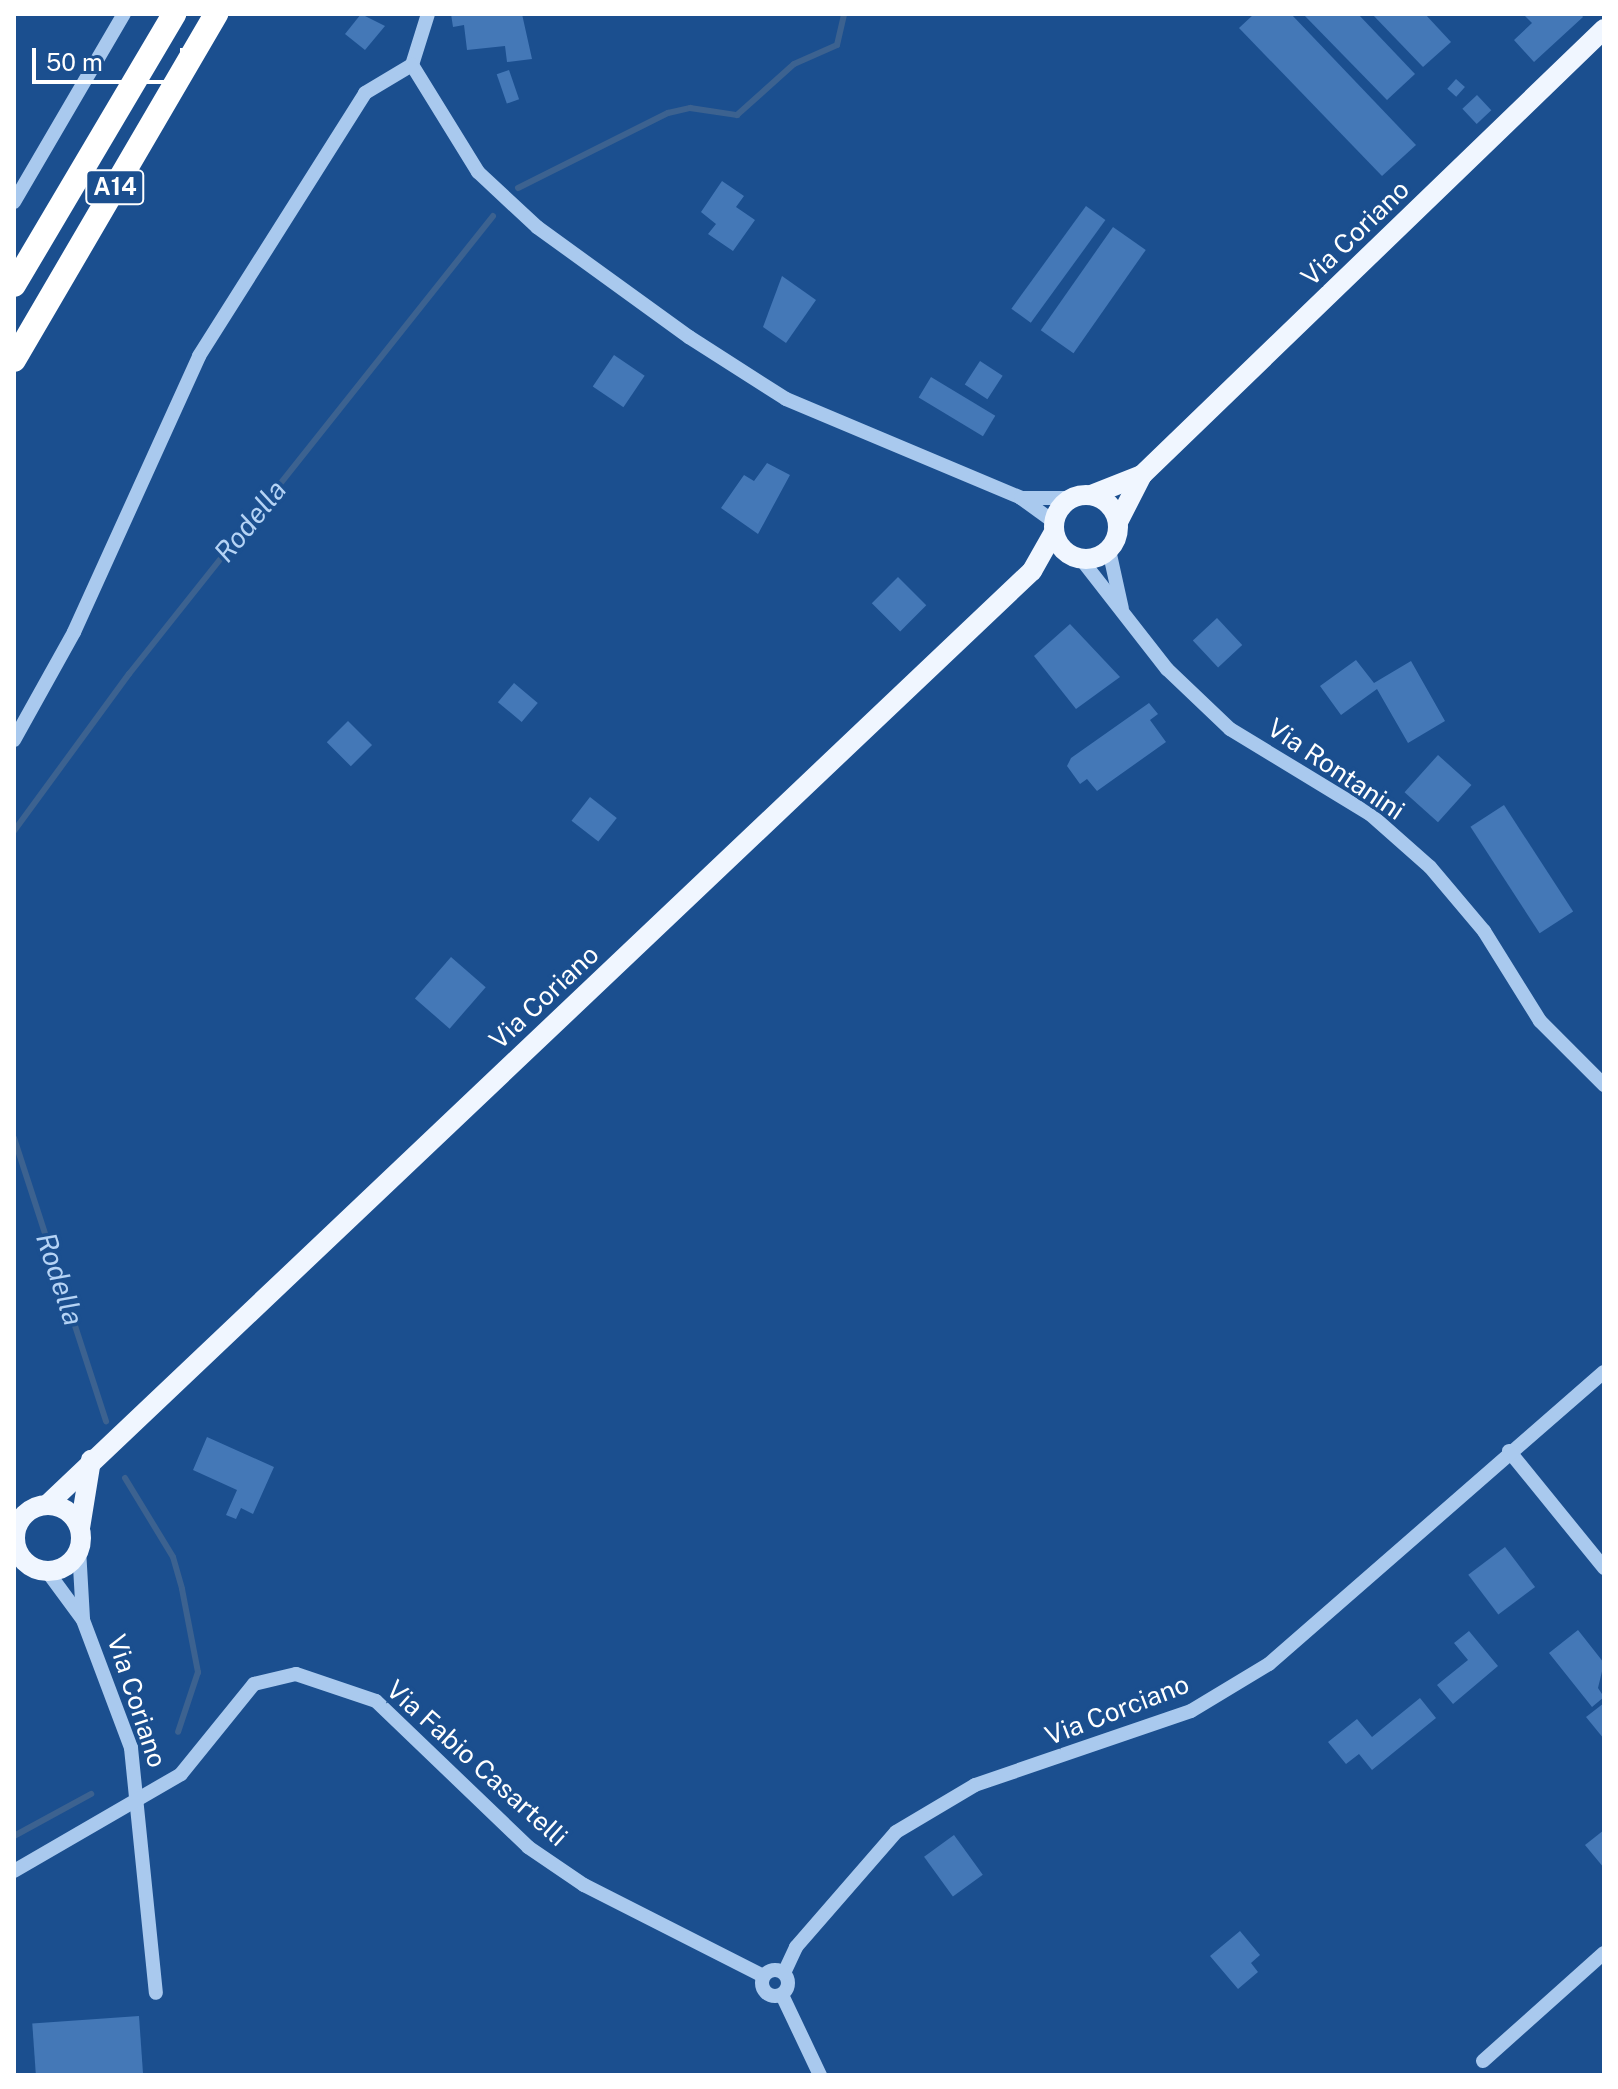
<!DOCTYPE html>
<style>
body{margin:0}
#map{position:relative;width:1618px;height:2089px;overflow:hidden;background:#1b4f8f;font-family:"Public Sans",sans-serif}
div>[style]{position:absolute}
.stream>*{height:6px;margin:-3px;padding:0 3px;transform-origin:3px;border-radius:3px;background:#3c6290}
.building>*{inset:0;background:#4478b7;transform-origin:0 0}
.minor>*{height:14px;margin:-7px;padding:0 7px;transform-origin:7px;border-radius:7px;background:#a9c9ee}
.minor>.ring{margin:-7px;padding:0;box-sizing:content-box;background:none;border:14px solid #a9c9ee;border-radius:50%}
.major>*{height:20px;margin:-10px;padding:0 10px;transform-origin:10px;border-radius:10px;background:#f0f6ff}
.major>.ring{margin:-10px;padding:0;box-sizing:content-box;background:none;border:20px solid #f0f6ff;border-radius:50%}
.highway>*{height:24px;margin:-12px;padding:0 12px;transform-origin:12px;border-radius:12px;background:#fff}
span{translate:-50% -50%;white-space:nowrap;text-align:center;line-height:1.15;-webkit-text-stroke:7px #1b4f8f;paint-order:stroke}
.shield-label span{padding:2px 6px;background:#1b4f8f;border:2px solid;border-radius:6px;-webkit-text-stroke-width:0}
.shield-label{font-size:24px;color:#fff;font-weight:700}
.street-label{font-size:26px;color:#fff}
.water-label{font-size:28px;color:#b5d3f5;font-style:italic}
.frame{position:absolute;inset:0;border:16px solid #fff;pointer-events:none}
.scale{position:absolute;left:32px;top:48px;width:152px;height:36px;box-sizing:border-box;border:4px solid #fff;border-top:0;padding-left:10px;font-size:24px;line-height:28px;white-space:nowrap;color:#fff;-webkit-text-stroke:6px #1b4f8f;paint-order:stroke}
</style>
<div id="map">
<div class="stream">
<i style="left:518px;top:188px;width:168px;rotate:-26.6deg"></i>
<i style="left:668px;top:113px;width:23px;rotate:-13deg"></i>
<i style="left:690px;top:108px;width:48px;rotate:8.5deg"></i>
<i style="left:737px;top:115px;width:76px;rotate:-41.8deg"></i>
<i style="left:794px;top:64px;width:47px;rotate:-23.8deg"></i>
<i style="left:837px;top:45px;width:32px;rotate:-77deg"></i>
<i style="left:14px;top:831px;width:195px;rotate:-53.8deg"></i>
<i style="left:129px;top:674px;width:585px;rotate:-51.52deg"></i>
<i style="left:14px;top:1138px;width:298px;rotate:72deg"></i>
<i style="left:125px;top:1478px;width:92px;rotate:58.7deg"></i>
<i style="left:173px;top:1557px;width:33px;rotate:74deg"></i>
<i style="left:182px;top:1589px;width:85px;rotate:79.1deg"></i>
<i style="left:198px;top:1672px;width:63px;rotate:108.4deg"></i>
<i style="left:14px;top:1836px;width:88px;rotate:-28.6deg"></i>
</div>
<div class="building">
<i style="clip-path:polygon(361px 14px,385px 26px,365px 50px,345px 34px)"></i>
<i style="clip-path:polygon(451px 14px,522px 14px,532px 59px,507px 62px,505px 46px,467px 50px,464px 25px,453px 27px)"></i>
<i style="clip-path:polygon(1254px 14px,1291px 14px,1416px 145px,1382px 176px,1239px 28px)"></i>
<i style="clip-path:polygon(1303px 14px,1358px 14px,1415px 74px,1387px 100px)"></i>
<i style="clip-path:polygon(1372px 14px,1425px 14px,1451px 42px,1423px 67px)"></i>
<i style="clip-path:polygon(1523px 14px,1581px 14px,1583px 17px,1534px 62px,1514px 40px,1532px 23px)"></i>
<i style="left:509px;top:70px;width:31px;height:13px;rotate:71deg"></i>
<i style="left:1456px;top:79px;width:12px;height:13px;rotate:42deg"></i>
<i style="left:1477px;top:95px;width:21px;height:20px;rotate:47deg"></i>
<i style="clip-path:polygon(722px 181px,744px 196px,736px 207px,755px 220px,733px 251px,708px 234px,716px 224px,701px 212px)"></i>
<i style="left:1086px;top:206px;width:24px;height:127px;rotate:36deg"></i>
<i style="left:1113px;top:227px;width:40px;height:126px;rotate:35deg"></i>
<i style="clip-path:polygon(782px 276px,816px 300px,786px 343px,763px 327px)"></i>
<i style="left:614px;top:355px;width:37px;height:38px;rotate:34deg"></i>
<i style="left:980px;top:361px;width:27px;height:28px;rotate:33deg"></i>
<i style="left:931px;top:377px;width:75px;height:24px;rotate:31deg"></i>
<i style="clip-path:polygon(767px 463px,790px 475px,758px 534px,721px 508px,744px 475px,754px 481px)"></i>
<i style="left:898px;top:577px;width:40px;height:37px;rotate:45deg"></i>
<i style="left:1217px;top:618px;width:37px;height:33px;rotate:47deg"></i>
<i style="clip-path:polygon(1070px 624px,1120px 677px,1076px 709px,1034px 656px)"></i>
<i style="clip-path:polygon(1356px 660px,1374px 683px,1411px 661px,1445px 721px,1408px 743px,1377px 689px,1341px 715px,1320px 686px)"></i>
<i style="left:514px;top:683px;width:31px;height:25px;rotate:40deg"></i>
<i style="clip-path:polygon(1149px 703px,1158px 714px,1150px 720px,1166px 742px,1097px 791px,1087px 779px,1080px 784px,1067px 766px,1071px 758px)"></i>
<i style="left:348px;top:721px;width:34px;height:30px;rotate:45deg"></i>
<i style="left:1438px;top:755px;width:45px;height:50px;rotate:42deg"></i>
<i style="left:590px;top:797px;width:34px;height:30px;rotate:38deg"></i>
<i style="left:1504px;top:805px;width:127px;height:40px;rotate:57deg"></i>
<i style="left:451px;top:957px;width:46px;height:55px;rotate:41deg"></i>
<i style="clip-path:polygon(207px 1437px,274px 1467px,253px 1514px,241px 1508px,236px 1519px,226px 1515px,237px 1490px,193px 1470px)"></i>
<i style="left:1505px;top:1547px;width:50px;height:46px;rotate:53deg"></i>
<i style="clip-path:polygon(1578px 1630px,1604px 1663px,1598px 1688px,1604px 1697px,1592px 1707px,1549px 1653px)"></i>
<i style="clip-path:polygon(1469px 1631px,1498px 1666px,1453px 1704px,1437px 1685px,1468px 1660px,1454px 1643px)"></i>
<i style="clip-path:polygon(1420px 1698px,1436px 1718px,1372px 1770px,1359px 1754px,1346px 1764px,1328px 1742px,1357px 1719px,1372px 1737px)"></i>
<i style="clip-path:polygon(1604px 1703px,1604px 1739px,1586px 1717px)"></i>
<i style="clip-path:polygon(1604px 1830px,1604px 1868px,1585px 1845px)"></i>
<i style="left:954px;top:1835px;width:49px;height:37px;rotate:54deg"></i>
<i style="clip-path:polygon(1240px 1931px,1260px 1955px,1251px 1963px,1258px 1972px,1238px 1989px,1210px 1956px)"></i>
<i style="left:139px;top:2016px;width:59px;height:107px;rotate:86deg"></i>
</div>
<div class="minor">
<i style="left:412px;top:65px;width:126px;rotate:58.3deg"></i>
<i style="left:478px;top:172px;width:81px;rotate:43deg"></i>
<i style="left:537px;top:227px;width:188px;rotate:35.9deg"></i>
<i style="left:689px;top:337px;width:115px;rotate:32.6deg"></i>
<i style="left:786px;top:399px;width:255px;rotate:22.8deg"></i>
<i style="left:1021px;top:498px;width:41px;rotate:36deg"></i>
<i style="left:412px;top:65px;width:53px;rotate:-72.6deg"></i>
<i style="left:14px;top:202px;width:218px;rotate:-59.7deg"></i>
<i style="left:1021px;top:498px;width:50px"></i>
<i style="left:1109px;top:550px;width:60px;rotate:77.6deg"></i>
<i style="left:1081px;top:559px;width:140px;rotate:52deg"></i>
<i style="left:1167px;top:669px;width:87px;rotate:43.6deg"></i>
<i style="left:1230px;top:729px;width:164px;rotate:31.3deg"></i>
<i style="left:1370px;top:814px;width:80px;rotate:41.5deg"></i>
<i style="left:1430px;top:867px;width:84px;rotate:49.8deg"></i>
<i style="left:1484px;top:931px;width:106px;rotate:58.1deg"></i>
<i style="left:1540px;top:1021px;width:91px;rotate:45deg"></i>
<i style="left:14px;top:740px;width:124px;rotate:-60.9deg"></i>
<i style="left:74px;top:632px;width:303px;rotate:-65.6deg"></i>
<i style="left:199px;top:356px;width:311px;rotate:-57.7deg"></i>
<i style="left:365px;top:93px;width:55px;rotate:-30.8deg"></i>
<i style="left:1509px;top:1451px;width:151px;rotate:50.9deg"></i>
<i style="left:79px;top:1549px;width:70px;rotate:86.7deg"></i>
<i style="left:47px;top:1571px;width:61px;rotate:53.7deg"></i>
<i style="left:83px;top:1620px;width:137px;rotate:69.4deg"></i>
<i style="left:131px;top:1748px;width:246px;rotate:84.2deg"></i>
<i style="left:14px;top:1871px;width:193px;rotate:-30.1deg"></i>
<i style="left:181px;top:1774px;width:116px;rotate:-51deg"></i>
<i style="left:254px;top:1684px;width:43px;rotate:-13.4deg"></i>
<i style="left:296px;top:1674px;width:84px;rotate:18.6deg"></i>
<i style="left:376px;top:1701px;width:211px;rotate:43.8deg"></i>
<i style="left:528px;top:1847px;width:68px;rotate:34.2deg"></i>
<i style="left:584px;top:1885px;width:201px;rotate:26.9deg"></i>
<i class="ring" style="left:762px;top:1970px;width:12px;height:12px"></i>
<i style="left:784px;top:1973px;width:29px;rotate:-65deg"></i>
<i style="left:796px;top:1947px;width:152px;rotate:-49deg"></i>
<i style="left:896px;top:1832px;width:92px;rotate:-30.7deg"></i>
<i style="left:975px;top:1785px;width:228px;rotate:-18.9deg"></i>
<i style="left:1191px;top:1711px;width:91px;rotate:-31.1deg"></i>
<i style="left:1269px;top:1664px;width:444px;rotate:-41.1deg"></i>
<i style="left:782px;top:1995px;width:89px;rotate:64.6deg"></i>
<i style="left:1483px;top:2061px;width:162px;rotate:-41.8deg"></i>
</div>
<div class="major">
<i class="ring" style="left:1054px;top:495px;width:44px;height:44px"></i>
<i style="left:1091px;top:495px;width:55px;rotate:-21.4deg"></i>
<i style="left:1118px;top:522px;width:53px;rotate:-62.9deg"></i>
<i style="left:1142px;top:475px;width:642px;rotate:-43.99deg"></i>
<i style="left:48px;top:1504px;width:1356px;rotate:-43.48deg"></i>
<i style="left:1032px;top:571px;width:45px;rotate:-60.6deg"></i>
<i class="ring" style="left:15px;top:1505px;width:46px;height:46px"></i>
<i style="left:80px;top:1528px;width:69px;rotate:-80.8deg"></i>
</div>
<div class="highway">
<i style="left:14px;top:285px;width:315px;rotate:-59.4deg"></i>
<i style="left:14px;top:360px;width:401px;rotate:-59.7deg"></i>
</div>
<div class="shield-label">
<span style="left:115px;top:187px">A14</span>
</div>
<div class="street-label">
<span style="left:1355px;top:233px;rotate:-44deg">Via Coriano</span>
<span style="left:1336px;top:769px;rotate:34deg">Via Rontanini</span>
<span style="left:544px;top:997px;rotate:-43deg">Via Coriano</span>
<span style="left:137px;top:1701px;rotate:72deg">Via Coriano</span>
<span style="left:1117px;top:1710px;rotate:-21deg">Via Corciano</span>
<span style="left:477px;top:1763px;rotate:42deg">Via Fabio Casartelli</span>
</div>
<div class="water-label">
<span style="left:250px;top:521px;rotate:-51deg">Rodella</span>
<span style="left:60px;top:1279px;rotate:72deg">Rodella</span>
</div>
<div class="frame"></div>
<div class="scale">50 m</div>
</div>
